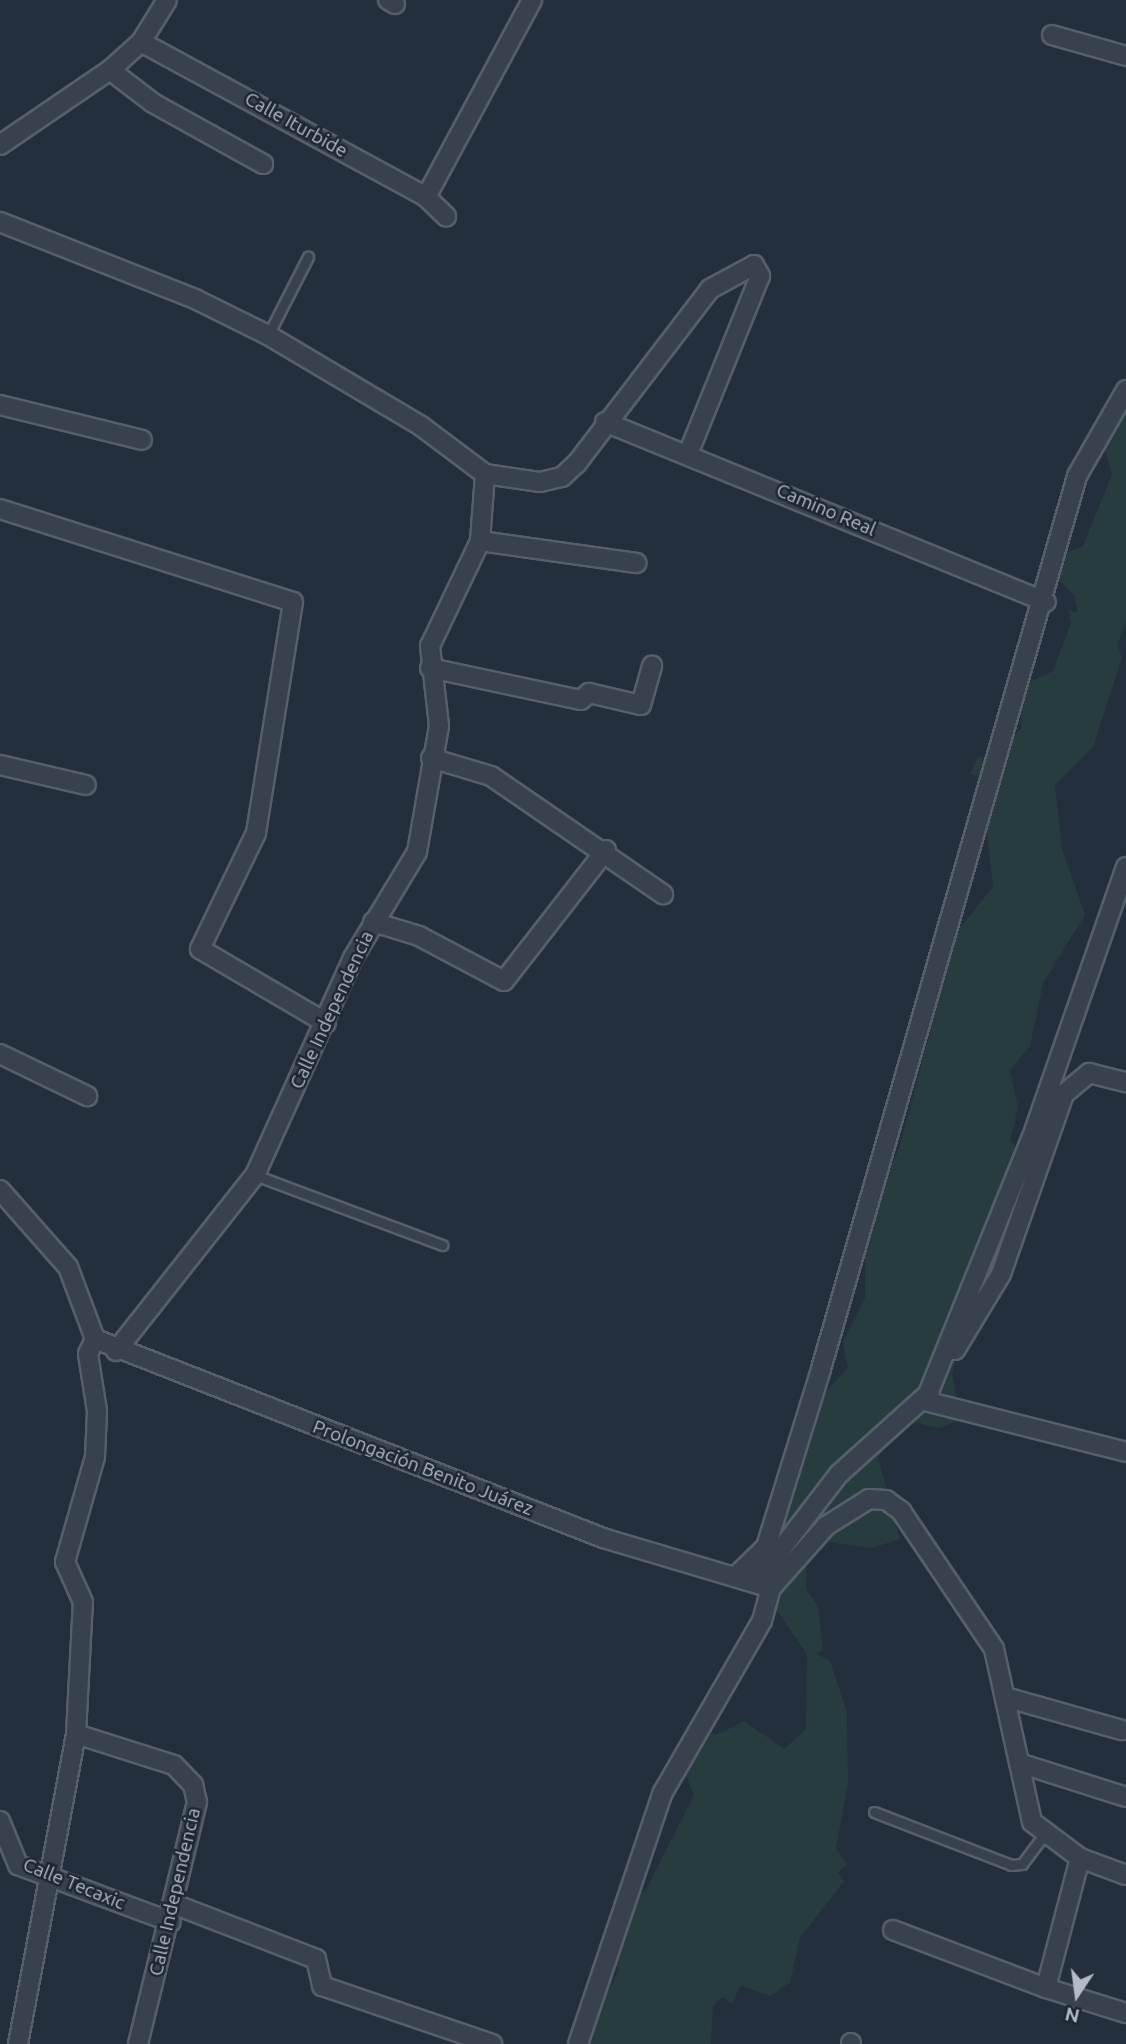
<!DOCTYPE html>
<meta charset="utf-8">
<style>
body{margin:0}
#map{position:relative;width:1126px;height:2044px;overflow:hidden;background:#242f3e;font-family:Ubuntu,sans-serif}
div>[style]{position:absolute}
.green>*{inset:0;background:#263c3f}
.roads{filter:drop-shadow(2px 0 #565f6c) drop-shadow(-2px 0 #565f6c) drop-shadow(0 2px #565f6c) drop-shadow(0 -2px #565f6c)}
.service>*{height:9px;margin:-4.5px;padding:0 4.5px;transform-origin:4.5px;border-radius:4.5px;background:#38414e}
.minor>*{height:18px;margin:-9px;padding:0 9px;transform-origin:9px;border-radius:9px;background:#38414e}
span{translate:-50% -50%;white-space:nowrap;text-align:center;line-height:1.15;-webkit-text-stroke:5px #1d2633;paint-order:stroke}
.street-label{font-size:19px;color:#b4bcc9}
.north{position:absolute;left:1042px;top:1960px;width:70px;height:70px;-webkit-text-stroke:5px #1d2633;paint-order:stroke;rotate:193deg;font-size:19px;font-weight:700;line-height:28px;text-align:center;color:#b4bcc9}
.north::after{content:'';display:block;margin:auto;width:24px;height:32px;background:#b4bcc9;clip-path:polygon(50% 0,100% 100%,50% 72%,0 100%)}
</style>
<div id="map">
<div class="green">
<i style="clip-path:polygon(1126px 408px,1126px 622px,1117px 645px,1122px 657px,1093px 747px,1055px 785px,1062px 849px,1085px 915px,1043px 983px,1030px 1046px,1010px 1070px,1018px 1108px,1010px 1140px,1022px 1156px,1026px 1190px,1033px 1191px,961px 1342px,952px 1374px,960px 1420px,939px 1428px,908px 1421px,878px 1457px,900px 1539px,872px 1548px,820px 1541px,808px 1548px,806px 1589px,818px 1606px,823px 1650px,817px 1654px,830px 1661px,847px 1712px,848px 1783px,836px 1848px,847px 1865px,838px 1872px,844px 1881px,800px 1938px,790px 1982px,770px 1996px,741px 1985px,732px 2003px,722px 1997px,713px 2006px,711px 2044px,582px 2044px,619px 1969px,615px 1964px,634px 1897px,646px 1890px,694px 1795px,686px 1776px,675px 1774px,672px 1752px,683px 1737px,721px 1733px,744px 1721px,784px 1749px,806px 1729px,807px 1654px,771px 1602px,747px 1593px,750px 1583px,729px 1571px,730px 1565px,763px 1540px,810px 1408px,848px 1368px,843px 1342px,865px 1298px,865px 1229px,900px 1146px,956px 933px,993px 887px,984px 804px,977px 776px,970px 774px,978px 757px,991px 760px,1021px 729px,1022px 686px,1053px 671px,1071px 623px,1068px 610px,1078px 613px,1074px 595px,1041px 563px,1083px 546px,1112px 474px,1104px 445px)"></i>
</div>
<div class="roads">
<div class="service">
<i style="left:268px;top:335px;width:88px;rotate:-62.9deg"></i>
<i style="left:255px;top:1175px;width:200px;rotate:20.5deg"></i>
<i style="left:874px;top:1812px;width:147px;rotate:21.1deg"></i>
<i style="left:1011px;top:1865px;width:11px;rotate:-5deg"></i>
<i style="left:1022px;top:1864px;width:40px;rotate:-53deg"></i>
</div>
<div class="minor">
<i style="left:388px;top:0;width:8px;rotate:30deg"></i>
<i style="left:1052px;top:35px;width:77px;rotate:15.8deg"></i>
<i style="left:141px;top:42px;width:324px;rotate:28.5deg"></i>
<i style="left:426px;top:197px;width:28px;rotate:44deg"></i>
<i style="left:110px;top:70px;width:54px;rotate:37.5deg"></i>
<i style="left:153px;top:103px;width:126px;rotate:29deg"></i>
<i style="left:0;top:145px;width:133px;rotate:-34.3deg"></i>
<i style="left:110px;top:70px;width:42px;rotate:-42.1deg"></i>
<i style="left:141px;top:42px;width:49px;rotate:-58.2deg"></i>
<i style="left:426px;top:197px;width:224px;rotate:-61.7deg"></i>
<i style="left:0;top:222px;width:210px;rotate:21.5deg"></i>
<i style="left:195px;top:299px;width:81px;rotate:26.3deg"></i>
<i style="left:268px;top:335px;width:178px;rotate:30.7deg"></i>
<i style="left:421px;top:426px;width:80px;rotate:36.9deg"></i>
<i style="left:485px;top:474px;width:56px;rotate:8.3deg"></i>
<i style="left:540px;top:482px;width:23px;rotate:-13deg"></i>
<i style="left:562px;top:477px;width:21px;rotate:-43deg"></i>
<i style="left:577px;top:463px;width:219px;rotate:-52.6deg"></i>
<i style="left:710px;top:289px;width:50px;rotate:-28.6deg"></i>
<i style="left:754px;top:265px;width:13px;rotate:61deg"></i>
<i style="left:760px;top:276px;width:190px;rotate:112deg"></i>
<i style="left:0;top:405px;width:146px;rotate:13.8deg"></i>
<i style="left:605px;top:422px;width:476px;rotate:22.2deg"></i>
<i style="left:0;top:509px;width:307px;rotate:17.6deg"></i>
<i style="left:293px;top:602px;width:234px;rotate:99.1deg"></i>
<i style="left:256px;top:833px;width:129px;rotate:115.8deg"></i>
<i style="left:200px;top:949px;width:146px;rotate:30.4deg"></i>
<i style="left:480px;top:541px;width:158px;rotate:8deg"></i>
<i style="left:430px;top:668px;width:154px;rotate:12deg"></i>
<i style="left:581px;top:700px;width:11px;rotate:-41deg"></i>
<i style="left:589px;top:693px;width:53px;rotate:13deg"></i>
<i style="left:641px;top:705px;width:41px;rotate:-74.2deg"></i>
<i style="left:431px;top:758px;width:63px;rotate:16.7deg"></i>
<i style="left:491px;top:776px;width:209px;rotate:34.5deg"></i>
<i style="left:0;top:765px;width:88px;rotate:13.1deg"></i>
<i style="left:1126px;top:867px;width:277px;rotate:109.2deg"></i>
<i style="left:1035px;top:1129px;width:293px;rotate:112deg"></i>
<i style="left:925px;top:1401px;width:207px;rotate:14.2deg"></i>
<i style="left:373px;top:922px;width:48px;rotate:16.9deg"></i>
<i style="left:419px;top:936px;width:96px;rotate:27.9deg"></i>
<i style="left:504px;top:981px;width:166px;rotate:-52.1deg"></i>
<i style="left:0;top:1054px;width:97px;rotate:25.8deg"></i>
<i style="left:0;top:1190px;width:103px;rotate:48.6deg"></i>
<i style="left:68px;top:1267px;width:77px;rotate:69.4deg"></i>
<i style="left:95px;top:1339px;width:546px;rotate:21.39deg"></i>
<i style="left:603px;top:1538px;width:175px;rotate:16.6deg"></i>
<i style="left:771px;top:1588px;width:83px;rotate:-48.4deg"></i>
<i style="left:826px;top:1526px;width:51px;rotate:-32.1deg"></i>
<i style="left:869px;top:1499px;width:17px;rotate:3deg"></i>
<i style="left:886px;top:1500px;width:19px;rotate:36deg"></i>
<i style="left:901px;top:1511px;width:166px;rotate:56deg"></i>
<i style="left:994px;top:1649px;width:177px;rotate:77.6deg"></i>
<i style="left:1032px;top:1822px;width:60px;rotate:36.9deg"></i>
<i style="left:1080px;top:1858px;width:49px;rotate:20.3deg"></i>
<i style="left:955px;top:1350px;width:89px;rotate:-58.8deg"></i>
<i style="left:1001px;top:1274px;width:191px;rotate:-70.7deg"></i>
<i style="left:1064px;top:1094px;width:33px;rotate:-40deg"></i>
<i style="left:1089px;top:1073px;width:38px;rotate:14deg"></i>
<i style="left:116px;top:1351px;width:224px;rotate:-51.7deg"></i>
<i style="left:255px;top:1175px;width:238px;rotate:-65.7deg"></i>
<i style="left:353px;top:958px;width:124px;rotate:-58.9deg"></i>
<i style="left:417px;top:852px;width:128px;rotate:-80.1deg"></i>
<i style="left:439px;top:726px;width:81px;rotate:-96.4deg"></i>
<i style="left:430px;top:646px;width:116px;rotate:-64.5deg"></i>
<i style="left:480px;top:541px;width:67px;rotate:-85.7deg"></i>
<i style="left:736px;top:1576px;width:42px;rotate:-44deg"></i>
<i style="left:766px;top:1547px;width:186px;rotate:-72.8deg"></i>
<i style="left:821px;top:1369px;width:929px;rotate:-74deg"></i>
<i style="left:1077px;top:476px;width:99px;rotate:-60.3deg"></i>
<i style="left:756px;top:1582px;width:136px;rotate:-52.5deg"></i>
<i style="left:839px;top:1474px;width:122px;rotate:-42deg"></i>
<i style="left:1005px;top:1697px;width:122px;rotate:15.8deg"></i>
<i style="left:76px;top:1734px;width:132px;rotate:-87deg"></i>
<i style="left:83px;top:1602px;width:44px;rotate:-114.2deg"></i>
<i style="left:65px;top:1562px;width:109px;rotate:-74.1deg"></i>
<i style="left:95px;top:1457px;width:46px;rotate:-87.5deg"></i>
<i style="left:97px;top:1411px;width:58px;rotate:-99deg"></i>
<i style="left:88px;top:1354px;width:17px;rotate:-65deg"></i>
<i style="left:1019px;top:1763px;width:112px;rotate:17.6deg"></i>
<i style="left:0;top:1821px;width:48px;rotate:67.8deg"></i>
<i style="left:18px;top:1865px;width:163px;rotate:20.4deg"></i>
<i style="left:1080px;top:1858px;width:134px;rotate:104.7deg"></i>
<i style="left:1046px;top:1988px;width:84px;rotate:17.4deg"></i>
<i style="left:176px;top:1905px;width:150px;rotate:21.1deg"></i>
<i style="left:316px;top:1959px;width:28px;rotate:77deg"></i>
<i style="left:322px;top:1986px;width:180px;rotate:18.8deg"></i>
<i style="left:893px;top:1930px;width:164px;rotate:20.8deg"></i>
<i style="left:18px;top:2044px;width:315px;rotate:-79.4deg"></i>
<i style="left:76px;top:1734px;width:103px;rotate:17.6deg"></i>
<i style="left:174px;top:1765px;width:28px;rotate:46deg"></i>
<i style="left:193px;top:1785px;width:17px;rotate:77deg"></i>
<i style="left:197px;top:1802px;width:249px;rotate:103.7deg"></i>
<i style="left:578px;top:2044px;width:264px;rotate:-71.4deg"></i>
<i style="left:662px;top:1794px;width:200px;rotate:-60deg"></i>
<i style="left:762px;top:1621px;width:34px;rotate:-75deg"></i>
<i style="left:851px;top:2044px;width:1px;rotate:-90deg"></i>
</div>
</div>
<div class="street-label">
<span style="left:296px;top:125px;rotate:29deg">Calle Iturbide</span>
<span style="left:826px;top:510px;rotate:23deg">Camino Real</span>
<span style="left:332px;top:1010px;rotate:-65deg">Calle Independencia</span>
<span style="left:423px;top:1468px;rotate:21deg">Prolongación Benito Juárez</span>
<span style="left:74px;top:1884px;rotate:22deg">Calle Tecaxic</span>
<span style="left:175px;top:1892px;rotate:-77deg">Calle Independencia</span>
</div>
<div class="north">N</div>
</div>
